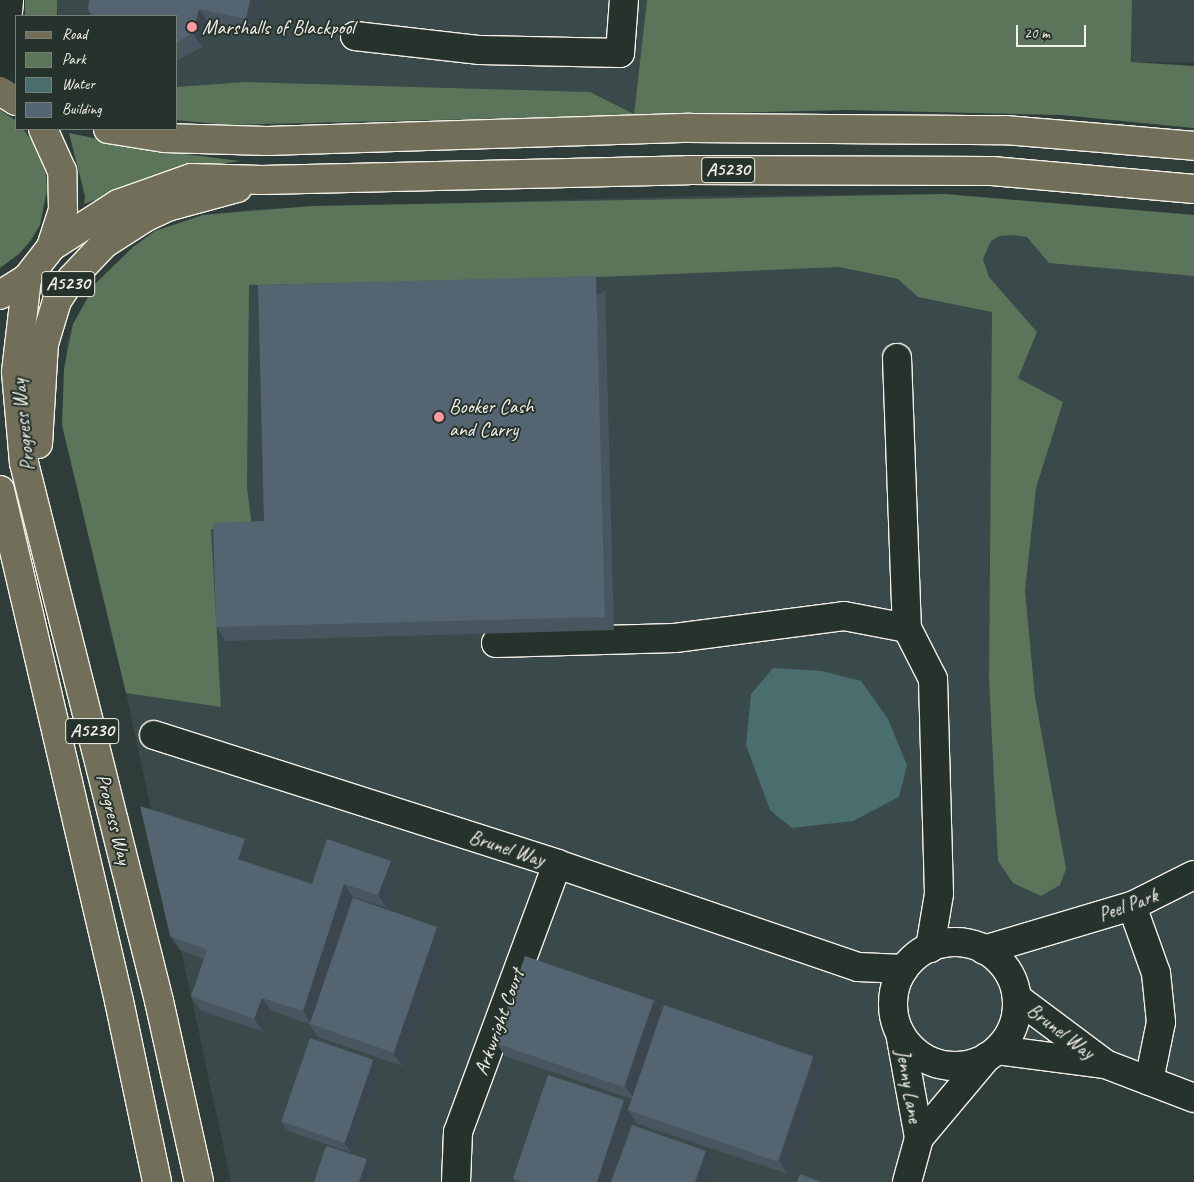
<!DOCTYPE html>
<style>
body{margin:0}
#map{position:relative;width:1194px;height:1182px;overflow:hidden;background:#2f3d3a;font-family:Caveat,sans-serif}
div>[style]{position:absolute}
.built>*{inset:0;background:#3a494a;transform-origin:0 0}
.green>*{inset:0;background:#5c7459;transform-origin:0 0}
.water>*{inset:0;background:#4a6e6e}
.roads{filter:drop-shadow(1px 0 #f4f1e8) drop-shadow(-1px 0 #f4f1e8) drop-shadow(0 1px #f4f1e8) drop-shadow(0 -1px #f4f1e8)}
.minor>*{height:28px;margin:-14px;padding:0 14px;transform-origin:14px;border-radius:14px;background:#26332d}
.minor>.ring{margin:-14px;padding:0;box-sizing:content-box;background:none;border:28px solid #26332d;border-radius:50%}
.major>*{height:28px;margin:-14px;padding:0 14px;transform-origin:14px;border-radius:14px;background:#716e59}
.wall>*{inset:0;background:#485660}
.shaded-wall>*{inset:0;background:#3b464e;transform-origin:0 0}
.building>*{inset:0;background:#546470;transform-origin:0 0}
.dots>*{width:14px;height:14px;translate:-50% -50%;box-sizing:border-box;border:2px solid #26332d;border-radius:50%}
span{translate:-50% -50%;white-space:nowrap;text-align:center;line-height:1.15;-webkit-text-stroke:4px #26332d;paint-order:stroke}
.shield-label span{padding:1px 4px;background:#26332d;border:1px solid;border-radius:4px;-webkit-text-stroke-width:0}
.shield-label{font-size:19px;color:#f4f1e8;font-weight:700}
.poi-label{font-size:20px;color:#f4f1e8}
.left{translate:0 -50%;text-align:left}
.street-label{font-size:20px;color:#f4f1e8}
.legend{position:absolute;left:15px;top:15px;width:162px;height:115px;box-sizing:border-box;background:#26332d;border:1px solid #787f78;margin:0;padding:6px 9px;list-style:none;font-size:15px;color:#f4f1e8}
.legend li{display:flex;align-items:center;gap:10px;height:25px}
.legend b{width:25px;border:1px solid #787f78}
.scale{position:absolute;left:1016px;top:25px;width:70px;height:22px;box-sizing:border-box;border:2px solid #f4f1e8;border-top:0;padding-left:6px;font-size:15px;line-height:18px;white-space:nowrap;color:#f4f1e8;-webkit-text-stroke:4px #26332d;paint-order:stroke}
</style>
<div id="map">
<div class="built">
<i style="clip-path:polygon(57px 0,647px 0,634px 114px,590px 92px,245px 82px,176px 87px,176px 16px,58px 16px)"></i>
<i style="left:1132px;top:0;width:62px;height:62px"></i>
<i style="clip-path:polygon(945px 194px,1194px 215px,1194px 1096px,1105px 1064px,968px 1065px,907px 1182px,231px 1182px,126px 693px,62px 425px,67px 342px,73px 324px,96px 283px,133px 247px,155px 231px,203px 215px,257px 209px,693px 196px)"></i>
</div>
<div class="green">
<i style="left:25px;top:0;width:32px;height:16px"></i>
<i style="clip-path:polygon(647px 0,1132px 0,1131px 62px,1194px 66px,1194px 128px,1061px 115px,847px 110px,227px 125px,176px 120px,176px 87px,245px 82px,590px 92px,634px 114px)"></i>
<i style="clip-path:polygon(0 110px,15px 120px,16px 129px,23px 129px,35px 145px,46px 174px,47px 190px,40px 225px,31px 240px,19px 254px,0 268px)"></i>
<i style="clip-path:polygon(69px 133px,146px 149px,240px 161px,176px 171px,84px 204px,85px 196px)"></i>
<i style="clip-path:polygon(945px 194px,1194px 215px,1194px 276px,1049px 263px,1027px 237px,1014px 235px,999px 236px,991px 241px,983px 259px,989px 277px,1037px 332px,1018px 378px,1063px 402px,1036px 488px,1025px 591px,1035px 697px,1066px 869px,1060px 885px,1041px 896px,1013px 883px,998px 861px,989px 679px,992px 312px,918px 297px,898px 279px,839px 267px,575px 278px,249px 285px,247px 487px,252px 527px,211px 529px,221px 707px,126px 693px,62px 425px,64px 369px,73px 324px,96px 283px,133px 247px,155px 231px,203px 215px,311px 206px)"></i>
</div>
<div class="water">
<i style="clip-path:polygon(773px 668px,822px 671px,861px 681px,888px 719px,907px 765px,899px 797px,853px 821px,792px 828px,770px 810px,746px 745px,751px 694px)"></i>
</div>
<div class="roads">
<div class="minor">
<i style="left:355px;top:36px;width:126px;rotate:6.4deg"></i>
<i style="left:480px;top:50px;width:140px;rotate:1.2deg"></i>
<i style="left:620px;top:53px;width:53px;rotate:-85.7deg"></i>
<i style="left:1px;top:92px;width:92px;rotate:-85deg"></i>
<i style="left:897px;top:358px;width:270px;rotate:87.9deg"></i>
<i style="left:496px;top:643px;width:179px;rotate:-1.6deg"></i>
<i style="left:675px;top:638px;width:170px;rotate:-7.4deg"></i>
<i style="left:844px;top:616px;width:64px;rotate:10.8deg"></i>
<i style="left:907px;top:628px;width:57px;rotate:63deg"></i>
<i style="left:933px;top:679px;width:215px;rotate:88.4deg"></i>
<i style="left:939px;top:894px;width:55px;rotate:99.5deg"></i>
<i style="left:154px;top:735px;width:423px;rotate:17.7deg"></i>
<i style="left:557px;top:864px;width:318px;rotate:18.9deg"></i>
<i style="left:858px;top:967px;width:46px;rotate:2.5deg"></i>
<i style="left:1132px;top:906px;width:71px;rotate:70.3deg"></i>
<i style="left:1156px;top:973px;width:49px;rotate:84.2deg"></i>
<i style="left:1161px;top:1022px;width:60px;rotate:101.5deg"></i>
<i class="ring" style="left:893px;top:942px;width:96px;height:96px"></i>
<i style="left:984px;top:950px;width:154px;rotate:-16.6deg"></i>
<i style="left:1132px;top:906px;width:69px;rotate:-26.6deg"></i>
<i style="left:1017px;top:998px;width:109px;rotate:36.8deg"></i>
<i style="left:900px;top:1033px;width:107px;rotate:79.7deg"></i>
<i style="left:997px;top:1050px;width:109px;rotate:7.4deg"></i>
<i style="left:1105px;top:1064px;width:95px;rotate:20.9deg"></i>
<i style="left:456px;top:1182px;width:50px;rotate:-87.7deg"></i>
<i style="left:458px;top:1132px;width:286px;rotate:-69.7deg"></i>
<i style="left:907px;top:1182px;width:46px;rotate:-74.7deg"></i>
<i style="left:919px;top:1138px;width:106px;rotate:-50deg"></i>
</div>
<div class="major">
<i style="left:0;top:91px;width:19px;rotate:32deg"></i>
<i style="left:108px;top:129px;width:57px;rotate:9.1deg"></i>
<i style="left:164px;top:138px;width:103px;rotate:1.7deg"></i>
<i style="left:267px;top:141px;width:423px;rotate:-1.8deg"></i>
<i style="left:690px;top:128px;width:315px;rotate:0.4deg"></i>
<i style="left:1005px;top:130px;width:190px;rotate:4.8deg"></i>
<i style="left:51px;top:247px;width:80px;rotate:-32.7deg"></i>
<i style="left:118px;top:204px;width:77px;rotate:-19.6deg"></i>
<i style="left:191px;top:178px;width:71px;rotate:1.6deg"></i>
<i style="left:262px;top:180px;width:426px;rotate:-1.3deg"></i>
<i style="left:688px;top:170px;width:304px;rotate:0.2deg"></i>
<i style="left:992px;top:171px;width:203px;rotate:5.1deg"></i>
<i style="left:27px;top:278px;width:95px;rotate:96.7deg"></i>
<i style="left:16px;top:372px;width:91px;rotate:85deg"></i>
<i style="left:24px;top:463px;width:555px;rotate:75.91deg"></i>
<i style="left:159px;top:1001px;width:185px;rotate:77.5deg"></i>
<i style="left:0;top:295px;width:32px;rotate:-32deg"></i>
<i style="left:27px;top:278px;width:39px;rotate:-52deg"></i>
<i style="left:51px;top:247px;width:39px;rotate:-72deg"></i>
<i style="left:63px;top:210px;width:39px;rotate:-91deg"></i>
<i style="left:62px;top:171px;width:46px;rotate:-114.3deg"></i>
<i style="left:38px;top:444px;width:100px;rotate:-86.6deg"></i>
<i style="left:44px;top:344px;width:45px;rotate:-73.2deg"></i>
<i style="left:57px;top:301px;width:27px;rotate:-57deg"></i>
<i style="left:72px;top:278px;width:47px;rotate:-46.7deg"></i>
<i style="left:104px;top:244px;width:50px;rotate:-32.7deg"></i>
<i style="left:146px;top:217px;width:23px;rotate:-25deg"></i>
<i style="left:167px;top:207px;width:73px;rotate:-15.2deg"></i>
<i style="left:0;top:490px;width:525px;rotate:76.89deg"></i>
<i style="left:119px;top:1001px;width:185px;rotate:78.1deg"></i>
</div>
</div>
<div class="wall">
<i style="clip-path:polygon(89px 0,262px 0,255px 32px,208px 22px,202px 47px,176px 61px,176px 16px)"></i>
<i style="clip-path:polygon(596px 276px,605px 290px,614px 630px,226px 641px,216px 627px,264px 521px)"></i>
<i style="clip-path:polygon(245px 839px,254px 852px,251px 864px,312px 884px,391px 861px,400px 875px,387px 908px,353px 897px,353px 898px,437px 927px,447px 941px,403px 1066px,318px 1037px,309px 1024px,272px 1011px,264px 1032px,200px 1010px,191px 996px,204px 959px,180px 950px,170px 936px)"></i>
<i style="clip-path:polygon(654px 1000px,662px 1011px,823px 1070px,788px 1174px,638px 1124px,632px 1116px,611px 1182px,516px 1182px,513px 1178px,624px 1100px,629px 1108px,632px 1099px,505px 1056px,496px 1043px)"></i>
<i style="clip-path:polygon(381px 1070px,352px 1153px,288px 1131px,281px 1121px)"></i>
</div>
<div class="shaded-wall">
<i style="clip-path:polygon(250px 0,262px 0,255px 32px,246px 19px)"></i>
<i style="clip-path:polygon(199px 9px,208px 22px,202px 47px,193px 33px)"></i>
<i style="left:596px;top:276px;width:17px;height:341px;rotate:57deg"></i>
<i style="clip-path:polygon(245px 839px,254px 852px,248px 873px,238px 859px)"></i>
<i style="clip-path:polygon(391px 861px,400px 875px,387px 908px,378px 895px)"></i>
<i style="clip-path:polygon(344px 884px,353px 897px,312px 1025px,303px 1011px)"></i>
<i style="clip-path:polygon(437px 927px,447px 941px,403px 1066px,393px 1053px)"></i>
<i style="clip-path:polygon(262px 998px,272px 1011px,264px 1032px,254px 1019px)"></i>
<i style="clip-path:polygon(654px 1000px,663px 1013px,634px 1099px,625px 1086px)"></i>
<i style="clip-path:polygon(814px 1056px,823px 1070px,788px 1174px,779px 1161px)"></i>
<i style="clip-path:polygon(373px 1060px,381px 1070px,352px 1153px,344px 1143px)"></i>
<i style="clip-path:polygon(624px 1100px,631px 1111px,628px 1110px,632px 1116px,611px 1182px,597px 1182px)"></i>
<i style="clip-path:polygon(706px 1151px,716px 1165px,709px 1182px,695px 1182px)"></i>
<i style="clip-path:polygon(367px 1159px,374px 1170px,370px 1182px,359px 1182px)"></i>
</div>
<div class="building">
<i style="clip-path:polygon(89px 0,250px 0,246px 19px,199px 9px,193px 33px,176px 43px,176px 16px,92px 16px,88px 9px)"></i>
<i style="clip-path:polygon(596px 276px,605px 617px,216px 627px,213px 523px,264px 521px,258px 285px)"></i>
<i style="clip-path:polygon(140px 806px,245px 839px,238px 859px,312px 884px,327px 839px,391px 861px,378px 895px,344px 884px,303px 1011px,262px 998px,254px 1019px,191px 996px,207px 950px,170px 936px)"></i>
<i style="left:353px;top:898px;width:89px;height:133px;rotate:19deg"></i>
<i style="left:525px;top:956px;width:136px;height:92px;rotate:19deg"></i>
<i style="left:664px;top:1005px;width:158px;height:111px;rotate:19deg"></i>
<i style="left:310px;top:1038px;width:67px;height:88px;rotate:19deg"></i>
<i style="clip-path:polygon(548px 1075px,624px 1100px,597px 1182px,524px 1182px,513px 1178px)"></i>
<i style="clip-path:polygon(632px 1125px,706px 1151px,695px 1182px,611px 1182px)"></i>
<i style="clip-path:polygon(326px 1146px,367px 1159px,359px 1182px,314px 1182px)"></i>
<i style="clip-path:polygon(800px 1174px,821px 1182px,797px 1182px)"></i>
</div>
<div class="dots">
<i style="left:192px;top:27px;background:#ff9aa2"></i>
<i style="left:439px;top:417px;background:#ff9aa2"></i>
</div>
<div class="shield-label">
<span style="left:728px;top:170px">A5230</span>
<span style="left:68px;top:284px">A5230</span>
<span style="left:92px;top:731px">A5230</span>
</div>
<div class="poi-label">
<span class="left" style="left:202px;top:27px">Marshalls of Blackpool</span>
<span class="left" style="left:449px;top:418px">Booker Cash<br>and Carry</span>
</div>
<div class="street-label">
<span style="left:23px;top:425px;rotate:-96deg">Progress Way</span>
<span style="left:114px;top:819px;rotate:76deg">Progress Way</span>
<span style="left:507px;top:848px;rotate:18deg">Brunel Way</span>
<span style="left:1128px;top:905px;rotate:-20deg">Peel Park</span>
<span style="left:499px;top:1022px;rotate:-70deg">Arkwright Court</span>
<span style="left:1061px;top:1031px;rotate:37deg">Brunel Way</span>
<span style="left:909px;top:1086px;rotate:80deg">Jenny Lane</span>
</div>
<ul class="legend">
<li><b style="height:6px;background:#716e59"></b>Road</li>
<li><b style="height:14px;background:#5c7459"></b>Park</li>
<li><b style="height:14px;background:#4a6e6e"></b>Water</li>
<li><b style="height:14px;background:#546470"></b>Building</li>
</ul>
<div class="scale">20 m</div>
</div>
